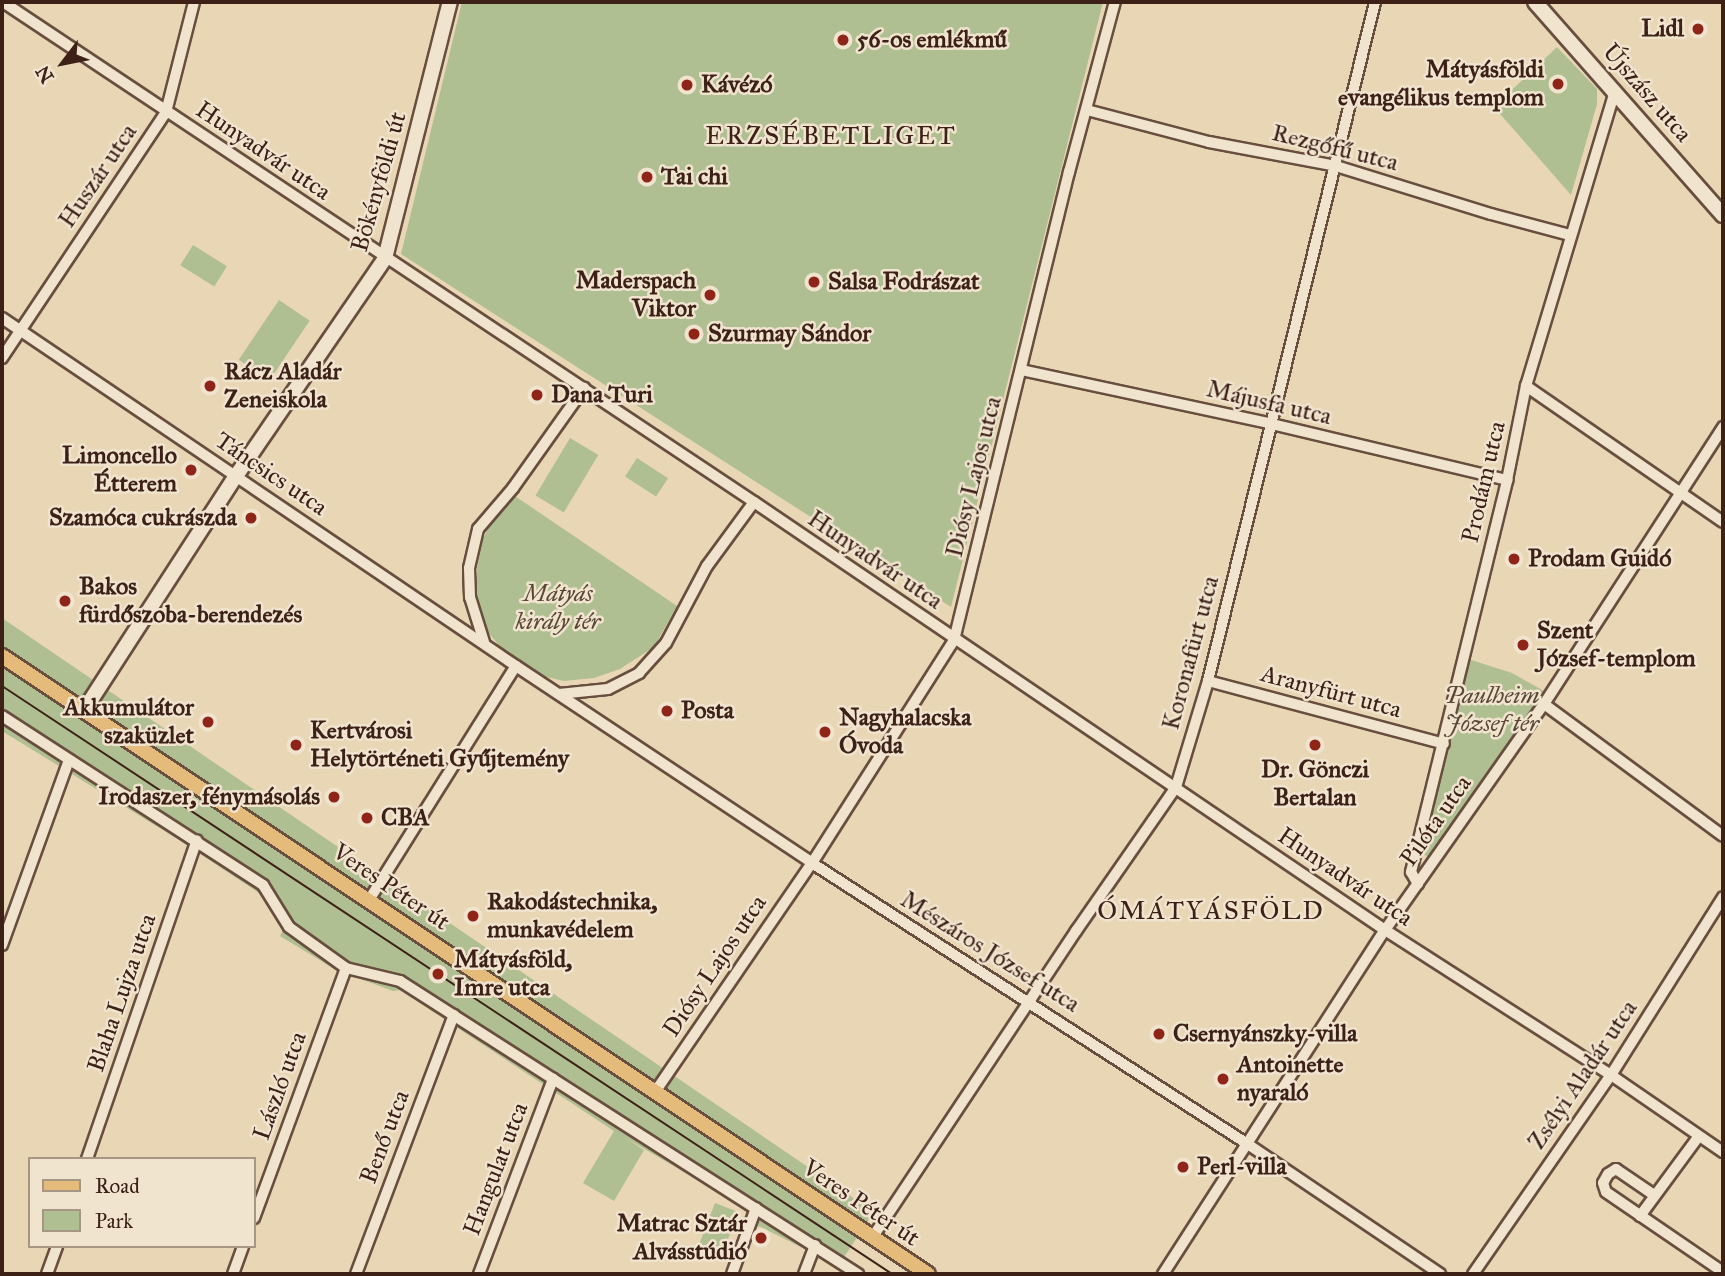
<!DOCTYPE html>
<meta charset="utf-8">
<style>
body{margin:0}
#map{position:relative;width:1725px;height:1276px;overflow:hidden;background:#e8d6b5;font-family:"IM FELL Great Primer",serif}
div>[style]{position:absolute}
.green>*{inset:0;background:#b0bf92;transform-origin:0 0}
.roads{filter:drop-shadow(2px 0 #684e3e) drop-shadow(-2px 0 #684e3e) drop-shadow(0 2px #684e3e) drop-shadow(0 -2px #684e3e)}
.street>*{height:10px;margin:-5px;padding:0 5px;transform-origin:5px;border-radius:5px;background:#f0e4cf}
.secondary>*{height:14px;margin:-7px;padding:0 7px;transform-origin:7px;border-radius:7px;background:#f0e4cf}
.primary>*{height:14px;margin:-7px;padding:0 7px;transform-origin:7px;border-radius:7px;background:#e4bb7a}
.tram>*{height:2px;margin:-1px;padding:0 1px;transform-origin:1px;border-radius:1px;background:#3d2117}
.dots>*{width:19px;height:19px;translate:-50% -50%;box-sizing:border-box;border:4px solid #f0e4cf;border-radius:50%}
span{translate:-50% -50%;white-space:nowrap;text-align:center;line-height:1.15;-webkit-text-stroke:5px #f0e4cf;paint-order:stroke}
.poi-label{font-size:24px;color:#3d2117;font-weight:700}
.right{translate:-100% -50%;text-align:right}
.left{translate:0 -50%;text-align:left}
.street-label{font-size:24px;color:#3d2117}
.park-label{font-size:24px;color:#5a4836;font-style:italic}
.neighbourhood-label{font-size:26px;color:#3d2117;letter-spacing:2px}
.frame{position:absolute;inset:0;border:4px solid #3d2117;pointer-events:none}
.legend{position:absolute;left:28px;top:1157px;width:228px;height:91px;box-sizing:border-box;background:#f0e4cf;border:2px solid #a89685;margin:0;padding:9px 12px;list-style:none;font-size:21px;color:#3d2117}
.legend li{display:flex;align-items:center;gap:14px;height:35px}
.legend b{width:35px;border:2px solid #a89685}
.north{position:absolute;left:28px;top:28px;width:70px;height:70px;-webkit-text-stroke:5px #f0e4cf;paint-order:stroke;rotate:238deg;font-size:19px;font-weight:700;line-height:28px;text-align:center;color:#3d2117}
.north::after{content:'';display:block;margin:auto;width:24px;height:32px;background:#3d2117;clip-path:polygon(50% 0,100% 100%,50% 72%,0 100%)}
</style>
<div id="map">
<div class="green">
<i style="clip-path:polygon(462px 2px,1103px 2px,951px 607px,401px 254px)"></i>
<i style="clip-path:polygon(1557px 47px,1597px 89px,1597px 104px,1571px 195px,1494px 107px)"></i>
<i style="left:193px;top:245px;width:40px;height:24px;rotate:32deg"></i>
<i style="left:279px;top:300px;width:37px;height:72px;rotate:34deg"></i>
<i style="left:570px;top:438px;width:33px;height:67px;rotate:31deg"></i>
<i style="left:637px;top:458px;width:37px;height:22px;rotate:33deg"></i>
<i style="clip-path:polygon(512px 494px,677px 606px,654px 647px,620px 669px,594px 678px,564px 681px,538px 675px,507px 655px,487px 631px,476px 605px,477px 568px,483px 539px,496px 513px)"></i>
<i style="clip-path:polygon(2px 618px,874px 1212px,838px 1266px,761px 1227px,743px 1222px,747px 1209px,624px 1137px,644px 1150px,614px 1201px,583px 1183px,614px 1131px,400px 990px,393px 991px,336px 970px,280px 936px,283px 930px,268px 899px,179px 840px,2px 731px)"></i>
<i style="clip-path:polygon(1465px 658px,1512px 673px,1549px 694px,1432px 859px,1419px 852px)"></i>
<i style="left:715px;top:1203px;width:25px;height:48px;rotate:21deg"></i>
</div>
<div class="roads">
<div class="street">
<i style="left:3px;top:2px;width:902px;rotate:33.65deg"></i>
<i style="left:754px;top:502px;width:762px;rotate:34.15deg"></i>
<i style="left:1385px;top:930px;width:269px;rotate:32.7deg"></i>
<i style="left:1611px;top:1075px;width:136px;rotate:34.5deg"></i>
<i style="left:1087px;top:110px;width:126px;rotate:14.7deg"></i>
<i style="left:1209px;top:142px;width:129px;rotate:10.7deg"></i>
<i style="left:1336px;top:166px;width:162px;rotate:17.2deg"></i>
<i style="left:1491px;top:214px;width:82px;rotate:14.9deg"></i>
<i style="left:2px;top:318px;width:621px;rotate:34.1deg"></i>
<i style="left:516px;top:666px;width:356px;rotate:33.6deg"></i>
<i style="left:812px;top:863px;width:516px;rotate:32.83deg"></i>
<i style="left:1246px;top:1143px;width:234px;rotate:34deg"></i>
<i style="left:2px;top:358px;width:296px;rotate:-56.3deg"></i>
<i style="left:166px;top:112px;width:114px;rotate:-75.7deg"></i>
<i style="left:1021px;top:370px;width:257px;rotate:12.1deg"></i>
<i style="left:1272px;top:424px;width:242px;rotate:13.4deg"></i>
<i style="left:1526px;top:386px;width:239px;rotate:34.6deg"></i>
<i style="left:484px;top:642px;width:47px;rotate:-107.3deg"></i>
<i style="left:470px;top:597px;width:29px;rotate:-92deg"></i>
<i style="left:469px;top:568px;width:40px;rotate:-77deg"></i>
<i style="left:478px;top:529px;width:54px;rotate:-49.5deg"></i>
<i style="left:513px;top:488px;width:123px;rotate:-54.6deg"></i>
<i style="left:1208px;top:681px;width:244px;rotate:14.9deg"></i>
<i style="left:559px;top:694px;width:49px;rotate:-5.8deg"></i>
<i style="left:608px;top:689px;width:35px;rotate:-27deg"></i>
<i style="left:639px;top:673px;width:40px;rotate:-48deg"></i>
<i style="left:666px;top:643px;width:87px;rotate:-62deg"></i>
<i style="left:707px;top:566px;width:79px;rotate:-53.7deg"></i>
<i style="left:1544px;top:704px;width:222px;rotate:36.4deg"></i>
<i style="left:2px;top:716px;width:311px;rotate:32.9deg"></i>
<i style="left:263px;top:885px;width:49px;rotate:58.2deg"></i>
<i style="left:289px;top:927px;width:70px;rotate:35.7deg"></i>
<i style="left:346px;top:968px;width:56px;rotate:13.5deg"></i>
<i style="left:400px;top:981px;width:544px;rotate:32.61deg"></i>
<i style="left:1418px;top:884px;width:14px;rotate:-120deg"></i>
<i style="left:1411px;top:872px;width:404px;rotate:-76.2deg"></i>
<i style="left:1507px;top:480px;width:96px;rotate:-78.6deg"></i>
<i style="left:1526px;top:386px;width:308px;rotate:-73.2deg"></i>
<i style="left:369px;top:900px;width:276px;rotate:-57.9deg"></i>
<i style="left:2px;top:945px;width:197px;rotate:-70.1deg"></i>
<i style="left:655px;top:1092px;width:278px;rotate:-55.6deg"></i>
<i style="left:812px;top:863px;width:264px;rotate:-57.5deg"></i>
<i style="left:954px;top:640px;width:482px;rotate:-76.2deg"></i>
<i style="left:1069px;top:172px;width:176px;rotate:-74.9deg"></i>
<i style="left:87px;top:1159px;width:337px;rotate:-71deg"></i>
<i style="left:1654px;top:1195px;width:46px;rotate:-145.6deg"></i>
<i style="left:1616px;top:1169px;width:9px;rotate:148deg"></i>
<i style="left:1608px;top:1174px;width:10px;rotate:119deg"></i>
<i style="left:1603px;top:1183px;width:9px;rotate:72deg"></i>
<i style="left:1606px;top:1192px;width:142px;rotate:34.4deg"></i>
<i style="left:1640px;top:1216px;width:99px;rotate:-53.6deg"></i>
<i style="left:254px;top:1218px;width:266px;rotate:-69.8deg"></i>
<i style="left:872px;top:1238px;width:369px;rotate:-56.4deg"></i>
<i style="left:1076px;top:931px;width:175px;rotate:-55.2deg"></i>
<i style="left:1176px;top:787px;width:111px;rotate:-73.2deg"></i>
<i style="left:1208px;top:681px;width:699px;rotate:-76.18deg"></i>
<i style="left:47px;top:1274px;width:30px;rotate:-70deg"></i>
<i style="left:233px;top:1274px;width:30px;rotate:-70deg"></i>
<i style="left:356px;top:1274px;width:277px;rotate:-69.3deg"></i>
<i style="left:479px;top:1274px;width:209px;rotate:-69.2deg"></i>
<i style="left:732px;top:1274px;width:70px;rotate:-70deg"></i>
<i style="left:804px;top:1274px;width:31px;rotate:-69deg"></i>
<i style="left:1163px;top:1274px;width:409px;rotate:-57.2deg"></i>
<i style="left:1385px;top:930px;width:276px;rotate:-54.9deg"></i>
<i style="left:1544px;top:704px;width:330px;rotate:-57.1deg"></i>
<i style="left:1473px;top:1274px;width:242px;rotate:-55.3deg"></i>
<i style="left:1611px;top:1075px;width:210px;rotate:-57.8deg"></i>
</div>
<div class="secondary">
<i style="left:1535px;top:2px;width:284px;rotate:48.6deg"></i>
<i style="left:85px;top:709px;width:278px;rotate:-57.1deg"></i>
<i style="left:236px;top:476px;width:264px;rotate:-55.6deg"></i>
<i style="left:385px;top:258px;width:264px;rotate:-75.8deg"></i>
</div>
<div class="primary">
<i style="left:2px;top:656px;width:1113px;rotate:33.72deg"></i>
</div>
</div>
<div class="tram">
<i style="left:2px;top:686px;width:1067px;rotate:33.45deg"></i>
</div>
<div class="dots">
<i style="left:1698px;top:29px;background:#8f2418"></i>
<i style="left:843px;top:40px;background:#8f2418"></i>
<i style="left:1558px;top:84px;background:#8f2418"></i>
<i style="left:687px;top:85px;background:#8f2418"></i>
<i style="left:647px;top:177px;background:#8f2418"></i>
<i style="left:814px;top:282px;background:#8f2418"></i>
<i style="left:710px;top:295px;background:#8f2418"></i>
<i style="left:694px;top:334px;background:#8f2418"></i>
<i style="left:210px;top:386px;background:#8f2418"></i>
<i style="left:537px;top:395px;background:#8f2418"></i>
<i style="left:191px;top:470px;background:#8f2418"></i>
<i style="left:251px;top:518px;background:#8f2418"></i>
<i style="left:1514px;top:559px;background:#8f2418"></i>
<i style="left:65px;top:601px;background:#8f2418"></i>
<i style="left:1523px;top:645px;background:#8f2418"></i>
<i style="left:667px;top:711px;background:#8f2418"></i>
<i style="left:208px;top:722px;background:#8f2418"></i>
<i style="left:825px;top:732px;background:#8f2418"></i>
<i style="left:296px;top:745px;background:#8f2418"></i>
<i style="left:1315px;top:745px;background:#8f2418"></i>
<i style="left:334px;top:797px;background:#8f2418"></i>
<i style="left:367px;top:818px;background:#8f2418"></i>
<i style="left:473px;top:916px;background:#8f2418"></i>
<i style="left:438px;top:974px;background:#8f2418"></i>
<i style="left:1159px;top:1034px;background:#8f2418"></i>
<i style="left:1223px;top:1079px;background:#8f2418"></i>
<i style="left:1183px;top:1167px;background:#8f2418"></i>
<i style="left:761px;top:1238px;background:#8f2418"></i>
</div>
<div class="poi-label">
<span class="right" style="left:1684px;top:29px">Lidl</span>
<span class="left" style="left:857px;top:40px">56-os emlékmű</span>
<span class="right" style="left:1544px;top:84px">Mátyásföldi<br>evangélikus templom</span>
<span class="left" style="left:701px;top:85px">Kávézó</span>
<span class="left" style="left:661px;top:177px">Tai chi</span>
<span class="right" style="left:696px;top:295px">Maderspach<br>Viktor</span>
<span class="left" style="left:828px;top:282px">Salsa Fodrászat</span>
<span class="left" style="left:708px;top:334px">Szurmay Sándor</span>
<span class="left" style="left:224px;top:386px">Rácz Aladár<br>Zeneiskola</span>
<span class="left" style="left:551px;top:395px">Dana Turi</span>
<span class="right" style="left:177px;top:470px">Limoncello<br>Étterem</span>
<span class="right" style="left:237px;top:518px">Szamóca cukrászda</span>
<span class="left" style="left:1528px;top:559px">Prodam Guidó</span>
<span class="left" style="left:79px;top:601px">Bakos<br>fürdőszoba-berendezés</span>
<span class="left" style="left:1537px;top:645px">Szent<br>József-templom</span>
<span class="right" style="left:194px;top:722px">Akkumulátor<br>szaküzlet</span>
<span class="left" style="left:681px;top:711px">Posta</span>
<span class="left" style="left:839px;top:732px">Nagyhalacska<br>Óvoda</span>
<span class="left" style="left:310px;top:745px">Kertvárosi<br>Helytörténeti Gyűjtemény</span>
<span style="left:1315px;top:784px">Dr. Gönczi<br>Bertalan</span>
<span class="right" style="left:320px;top:797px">Irodaszer, fénymásolás</span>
<span class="left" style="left:381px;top:818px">CBA</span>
<span class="left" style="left:487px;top:916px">Rakodástechnika,<br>munkavédelem</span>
<span class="left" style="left:454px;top:974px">Mátyásföld,<br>Imre utca</span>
<span class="left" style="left:1173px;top:1034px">Csernyánszky-villa</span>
<span class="left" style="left:1237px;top:1079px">Antoinette<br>nyaraló</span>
<span class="left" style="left:1197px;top:1167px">Perl-villa</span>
<span class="right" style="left:747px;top:1238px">Matrac Sztár<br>Alvásstúdió</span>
</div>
<div class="street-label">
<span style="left:1647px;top:93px;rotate:49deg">Újszász utca</span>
<span style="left:1335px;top:148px;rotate:14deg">Rezgőfű utca</span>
<span style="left:263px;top:151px;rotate:34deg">Hunyadvár utca</span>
<span style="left:98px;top:176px;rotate:-56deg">Huszár utca</span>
<span style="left:379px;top:182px;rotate:-74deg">Bökényföldi út</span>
<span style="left:1269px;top:403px;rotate:13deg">Májusfa utca</span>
<span style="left:271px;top:474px;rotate:34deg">Táncsics utca</span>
<span style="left:974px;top:477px;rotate:-76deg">Diósy Lajos utca</span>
<span style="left:1484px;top:482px;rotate:-77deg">Prodám utca</span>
<span style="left:875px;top:560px;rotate:34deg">Hunyadvár utca</span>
<span style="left:1191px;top:653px;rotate:-75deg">Koronafürt utca</span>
<span style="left:1331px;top:692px;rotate:15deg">Aranyfürt utca</span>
<span style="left:1436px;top:821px;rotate:-55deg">Pilóta utca</span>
<span style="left:1345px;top:877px;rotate:34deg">Hunyadvár utca</span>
<span style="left:391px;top:887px;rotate:34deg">Veres Péter út</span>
<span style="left:990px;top:952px;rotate:32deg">Mészáros József utca</span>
<span style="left:715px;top:966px;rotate:-56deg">Diósy Lajos utca</span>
<span style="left:122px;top:993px;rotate:-71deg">Blaha Lujza utca</span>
<span style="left:1583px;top:1075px;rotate:-56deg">Zsélyi Aladár utca</span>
<span style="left:280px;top:1086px;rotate:-70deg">László utca</span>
<span style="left:385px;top:1137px;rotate:-69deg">Benő utca</span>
<span style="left:496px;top:1169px;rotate:-69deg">Hangulat utca</span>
<span style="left:861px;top:1203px;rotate:34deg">Veres Péter út</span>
</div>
<div class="park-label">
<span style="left:558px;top:608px">Mátyás<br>király tér</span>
<span style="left:1492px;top:710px">Paulheim<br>József tér</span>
</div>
<div class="neighbourhood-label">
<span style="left:831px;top:136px">ERZSÉBETLIGET</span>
<span style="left:1211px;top:911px">ÓMÁTYÁSFÖLD</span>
</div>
<div class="frame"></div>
<ul class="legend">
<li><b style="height:9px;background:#e4bb7a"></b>Road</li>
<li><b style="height:19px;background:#b0bf92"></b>Park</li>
</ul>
<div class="north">N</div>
</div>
